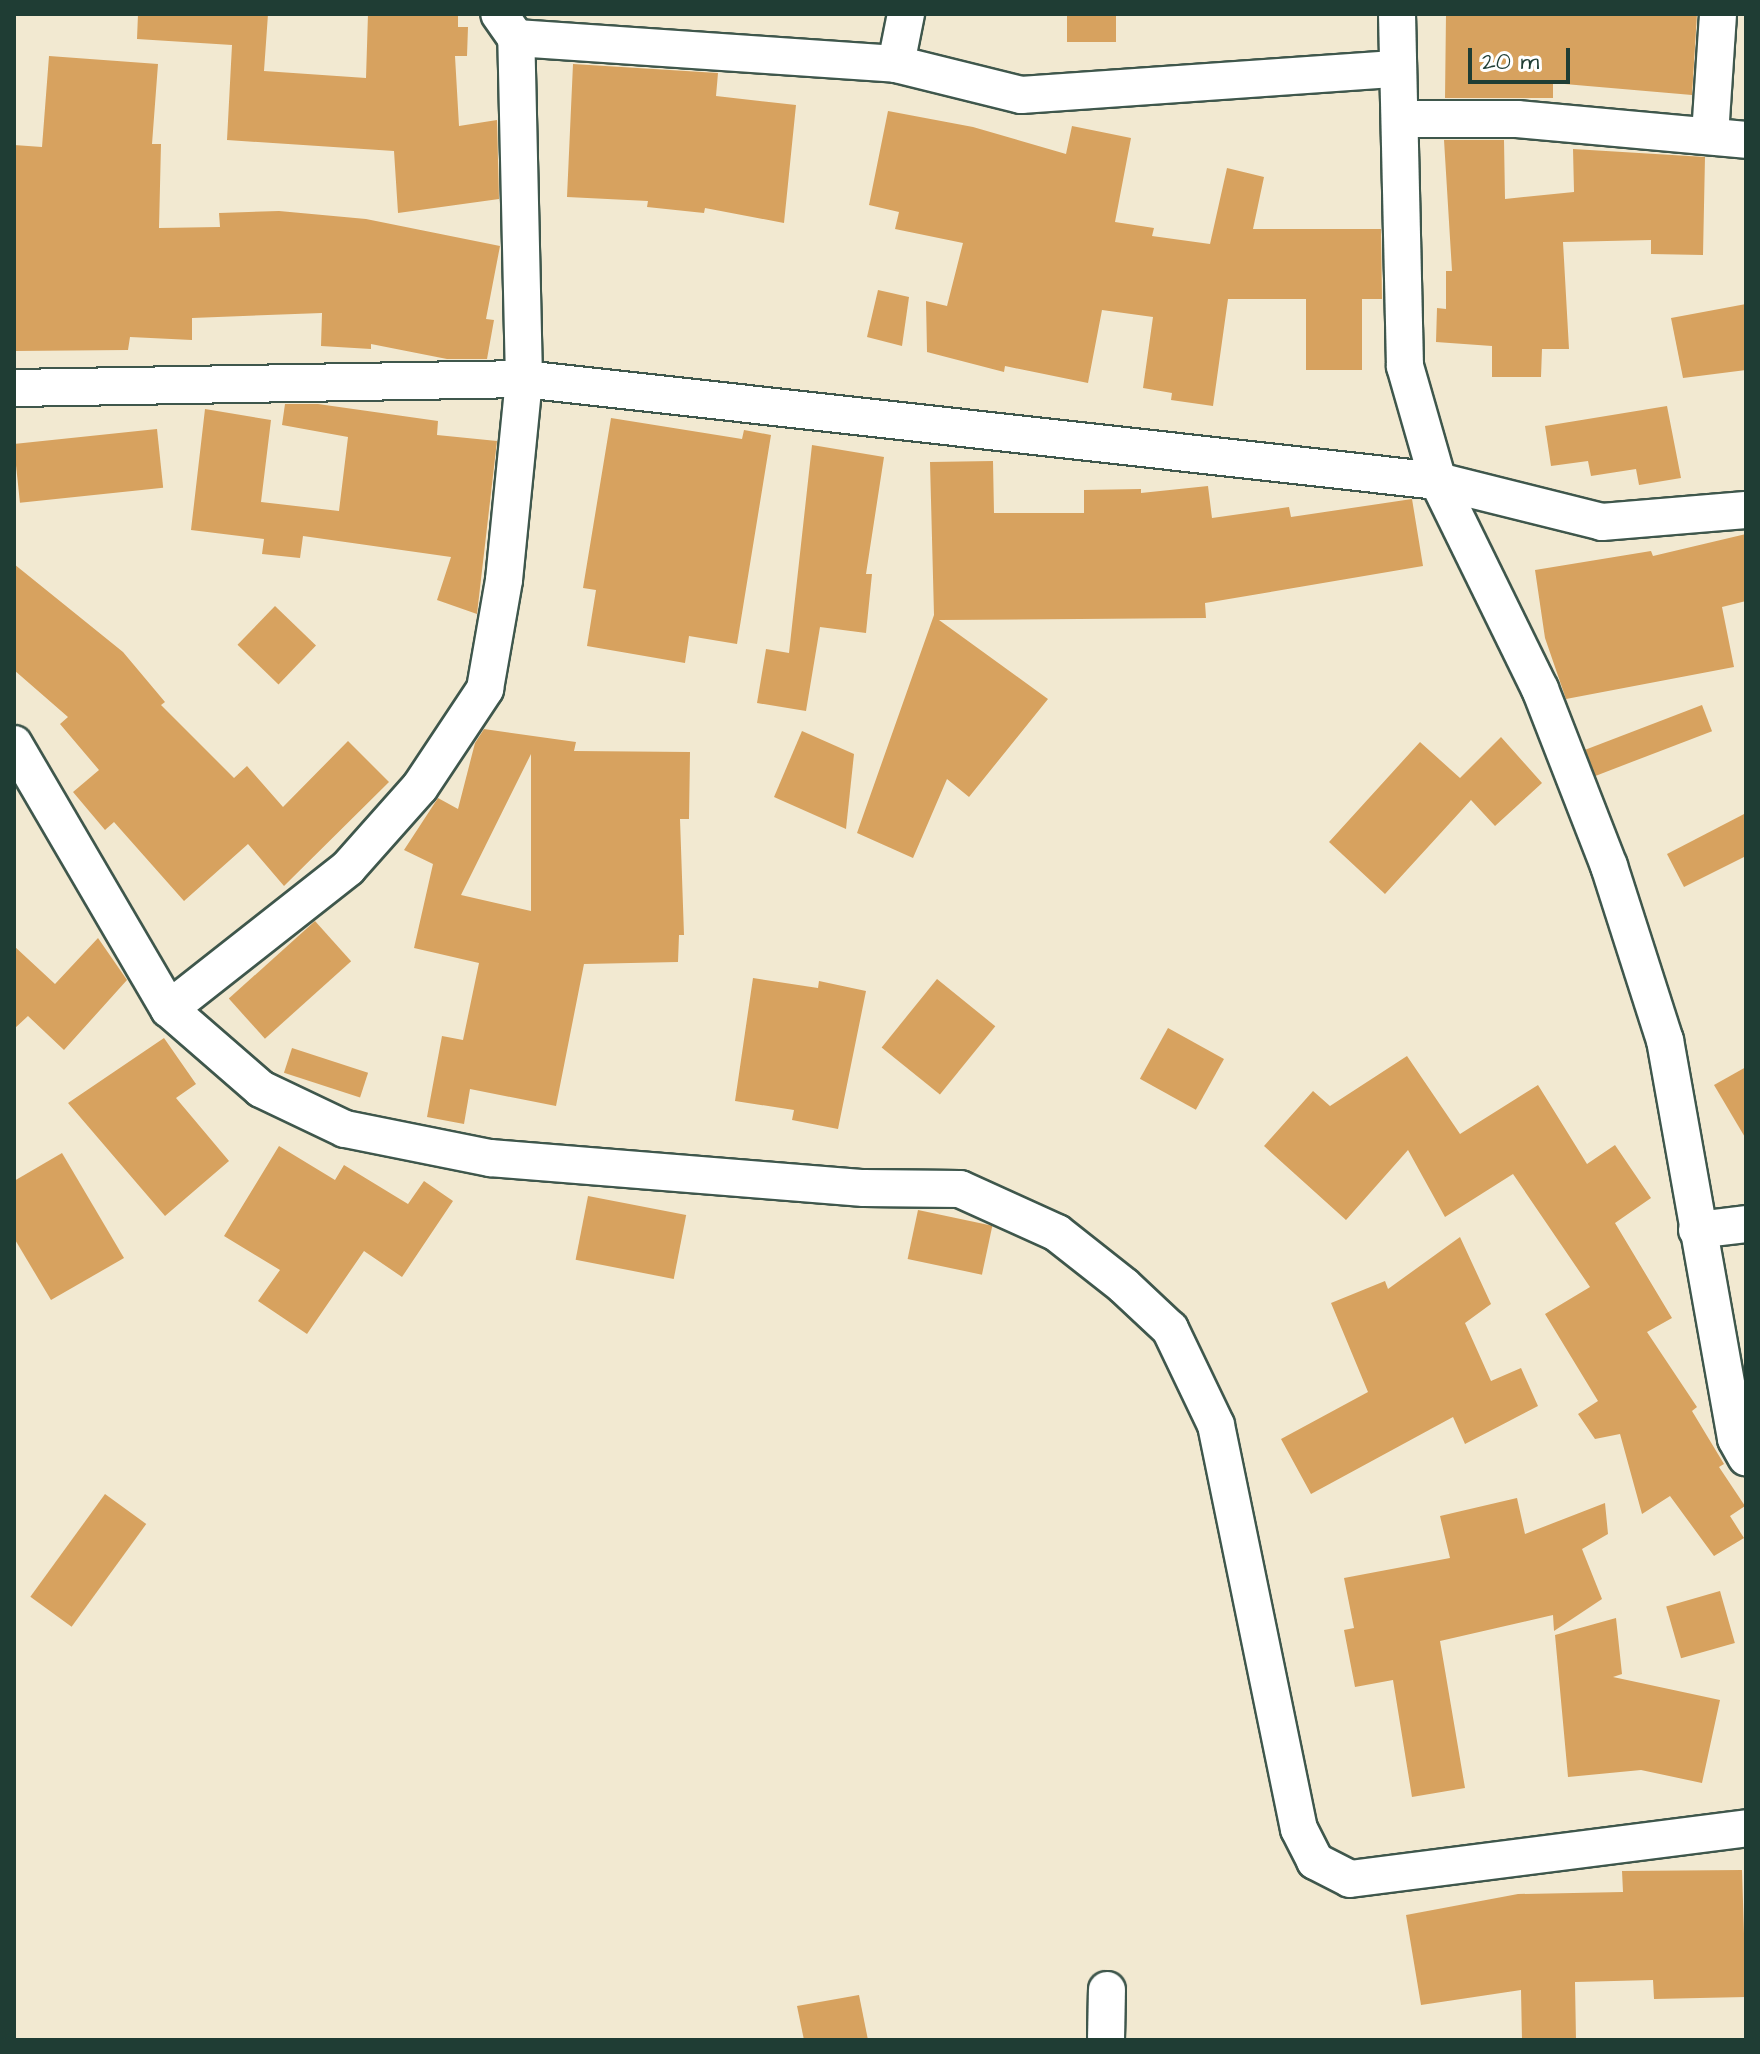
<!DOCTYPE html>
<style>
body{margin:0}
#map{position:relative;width:1760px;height:2054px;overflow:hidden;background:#f2e9d1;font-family:"Architects Daughter",sans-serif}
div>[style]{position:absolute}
.building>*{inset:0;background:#d7a25f;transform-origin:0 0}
.roads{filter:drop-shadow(2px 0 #3f574c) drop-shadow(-2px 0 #3f574c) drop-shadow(0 2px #3f574c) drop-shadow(0 -2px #3f574c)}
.street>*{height:36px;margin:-18px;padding:0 18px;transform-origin:18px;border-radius:18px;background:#fff}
span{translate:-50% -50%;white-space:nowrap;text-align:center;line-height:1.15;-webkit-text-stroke:7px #fff;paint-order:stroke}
.frame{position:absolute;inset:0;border:16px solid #1f3d34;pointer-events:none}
.scale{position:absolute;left:1468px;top:48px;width:102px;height:36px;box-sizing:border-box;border:4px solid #1f3d34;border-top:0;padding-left:10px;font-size:24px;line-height:28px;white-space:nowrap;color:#1f3d34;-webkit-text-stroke:6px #fff;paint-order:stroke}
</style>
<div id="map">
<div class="building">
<i style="clip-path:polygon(138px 14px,268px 14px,264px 71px,366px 78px,368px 14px,458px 14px,458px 27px,468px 27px,467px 56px,455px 56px,459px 126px,497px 120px,499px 199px,398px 213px,394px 151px,227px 140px,232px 45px,137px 39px)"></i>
<i style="left:1067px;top:14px;width:49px;height:28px"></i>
<i style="clip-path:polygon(1446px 14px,1697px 14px,1692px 95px,1553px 83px,1553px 98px,1445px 98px)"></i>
<i style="clip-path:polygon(49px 56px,158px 64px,152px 144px,161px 144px,159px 228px,220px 227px,219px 213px,279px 211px,366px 219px,500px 246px,486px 319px,494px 320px,487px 359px,447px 359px,371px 344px,371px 349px,321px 346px,322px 313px,192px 318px,192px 340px,130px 337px,128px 350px,14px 351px,14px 145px,42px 147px)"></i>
<i style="clip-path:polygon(573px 64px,718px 73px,716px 96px,796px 105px,784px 223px,705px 208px,704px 213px,647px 207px,648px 201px,567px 197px)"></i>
<i style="clip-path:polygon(888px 111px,973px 127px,1066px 154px,1072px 126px,1131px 138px,1115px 222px,1154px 228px,1152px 236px,1210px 244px,1227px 168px,1264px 177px,1253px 229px,1381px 229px,1382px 299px,1362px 299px,1362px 370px,1306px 370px,1306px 299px,1228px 299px,1213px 406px,1171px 400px,1172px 393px,1143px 388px,1153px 317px,1102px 310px,1088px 383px,1005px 366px,1004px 372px,927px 352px,926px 301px,947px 306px,963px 243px,895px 229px,899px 212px,869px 205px)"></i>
<i style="clip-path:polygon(1444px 140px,1504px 140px,1505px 199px,1574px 192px,1573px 149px,1705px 157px,1703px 255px,1651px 254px,1651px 240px,1563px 242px,1569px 349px,1542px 349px,1541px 377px,1492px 377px,1492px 346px,1436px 342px,1437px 308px,1446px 309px,1446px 271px,1452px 271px)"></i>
<i style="clip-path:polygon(878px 290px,909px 297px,902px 346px,867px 337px)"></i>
<i style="clip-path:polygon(1746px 304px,1746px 370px,1683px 378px,1671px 318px)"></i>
<i style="clip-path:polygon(285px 404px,318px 404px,438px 421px,437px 435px,497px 441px,477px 614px,437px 600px,451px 557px,303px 536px,300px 558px,262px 554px,264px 539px,191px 530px,205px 409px,271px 420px,261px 502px,339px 511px,348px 437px,282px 425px)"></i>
<i style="clip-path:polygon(1667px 406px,1681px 478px,1639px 485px,1636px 469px,1591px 476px,1588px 461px,1551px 466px,1545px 426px)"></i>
<i style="clip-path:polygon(611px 418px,742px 439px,744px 430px,771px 435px,737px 644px,689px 636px,685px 663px,587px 646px,596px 590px,583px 588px)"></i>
<i style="left:157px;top:429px;width:59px;height:144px;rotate:84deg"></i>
<i style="clip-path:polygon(812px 445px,884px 457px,866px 574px,872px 574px,866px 633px,820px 627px,806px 711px,757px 703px,766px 649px,789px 653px)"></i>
<i style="clip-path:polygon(993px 461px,994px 513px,1084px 513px,1084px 490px,1141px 489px,1141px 493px,1208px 486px,1212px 518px,1289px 507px,1291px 517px,1412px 499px,1423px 566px,1205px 603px,1206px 618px,939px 620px,1048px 699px,969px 797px,947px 779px,913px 858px,857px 833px,934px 615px,930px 462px)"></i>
<i style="clip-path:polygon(1746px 534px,1746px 601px,1722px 607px,1734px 667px,1566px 699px,1545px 638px,1535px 570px,1651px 551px,1653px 556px)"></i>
<i style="clip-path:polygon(14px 564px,123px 652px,165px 702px,161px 705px,234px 778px,247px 766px,283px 807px,348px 741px,389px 782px,284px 886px,248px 844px,184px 901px,114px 822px,105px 830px,73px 792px,99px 770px,60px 724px,68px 717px,14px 670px)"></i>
<i style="left:275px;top:606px;width:57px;height:54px;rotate:44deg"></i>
<i style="left:1702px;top:705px;width:28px;height:125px;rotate:69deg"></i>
<i style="clip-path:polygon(evenodd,484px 729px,576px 742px,574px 751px,690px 752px,689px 819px,680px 819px,684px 935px,679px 935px,678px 962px,584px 964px,556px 1106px,470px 1089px,464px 1124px,427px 1117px,442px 1036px,463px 1040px,479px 963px,414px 948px,433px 864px,404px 850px,438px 798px,458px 809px,475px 743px,484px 729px,531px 754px,531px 911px,461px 895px,531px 754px)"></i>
<i style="clip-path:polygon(802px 731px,854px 754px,846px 829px,774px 797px)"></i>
<i style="clip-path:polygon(1501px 737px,1542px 783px,1495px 826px,1471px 800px,1385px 894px,1329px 842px,1420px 742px,1460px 778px)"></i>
<i style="clip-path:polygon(1746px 813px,1746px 856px,1684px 887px,1667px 854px)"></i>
<i style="left:315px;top:921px;width:54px;height:116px;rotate:48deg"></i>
<i style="clip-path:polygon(98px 938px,127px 980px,64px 1050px,28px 1016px,14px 1029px,14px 946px,55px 984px)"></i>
<i style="clip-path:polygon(753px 978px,818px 988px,819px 981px,866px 991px,838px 1129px,792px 1120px,794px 1110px,735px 1101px)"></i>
<i style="left:937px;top:979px;width:75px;height:88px;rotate:39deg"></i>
<i style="left:1168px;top:1028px;width:64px;height:58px;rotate:29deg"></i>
<i style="clip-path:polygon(164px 1038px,196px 1084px,176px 1098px,229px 1161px,165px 1216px,68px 1103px)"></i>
<i style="left:292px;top:1048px;width:80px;height:26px;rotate:18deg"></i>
<i style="clip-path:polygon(1407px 1056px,1460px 1134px,1538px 1085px,1587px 1164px,1615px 1145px,1651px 1198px,1615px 1223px,1672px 1318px,1647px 1332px,1697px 1407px,1692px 1411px,1724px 1464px,1719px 1467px,1745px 1506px,1730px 1516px,1744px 1538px,1714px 1556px,1670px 1496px,1642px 1514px,1620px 1434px,1595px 1439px,1578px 1414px,1598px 1401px,1545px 1314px,1590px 1287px,1513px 1174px,1445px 1217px,1408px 1150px,1346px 1220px,1264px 1146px,1313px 1091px,1330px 1106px)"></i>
<i style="clip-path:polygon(1746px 1067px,1746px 1139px,1714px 1085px)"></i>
<i style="clip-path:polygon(279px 1146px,335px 1180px,344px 1165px,408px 1204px,424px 1181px,453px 1201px,402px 1277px,364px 1251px,307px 1334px,258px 1301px,280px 1270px,224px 1236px)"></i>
<i style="clip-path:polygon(62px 1153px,124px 1258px,51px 1300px,14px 1238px,14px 1181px)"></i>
<i style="left:588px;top:1196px;width:100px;height:65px;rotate:11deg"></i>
<i style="left:918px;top:1210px;width:76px;height:50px;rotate:12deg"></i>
<i style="clip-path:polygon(1460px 1237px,1491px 1304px,1465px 1323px,1491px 1381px,1521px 1368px,1538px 1406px,1465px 1444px,1453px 1417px,1311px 1494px,1281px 1439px,1368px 1392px,1331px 1303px,1385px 1281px,1388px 1289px)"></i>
<i style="left:105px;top:1494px;width:51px;height:127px;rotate:36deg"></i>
<i style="clip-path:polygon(1517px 1498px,1525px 1534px,1605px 1503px,1608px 1534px,1582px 1549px,1602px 1599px,1554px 1631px,1553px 1615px,1440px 1641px,1465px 1788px,1412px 1797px,1393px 1680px,1355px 1687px,1344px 1630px,1354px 1628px,1344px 1578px,1450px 1558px,1440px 1516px)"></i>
<i style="left:1720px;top:1591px;width:54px;height:56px;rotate:74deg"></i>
<i style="clip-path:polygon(1616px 1618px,1622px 1674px,1613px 1677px,1720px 1700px,1702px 1783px,1641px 1770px,1568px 1777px,1555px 1635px)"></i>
<i style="clip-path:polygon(1742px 1870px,1746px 1997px,1654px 1999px,1653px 1980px,1575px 1982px,1576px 2040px,1522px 2040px,1521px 1990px,1421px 2005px,1406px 1915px,1518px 1894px,1623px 1892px,1622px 1871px)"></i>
<i style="clip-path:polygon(859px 1995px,868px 2040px,804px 2040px,797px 2006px)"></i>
</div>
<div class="roads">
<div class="street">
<i style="left:1397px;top:14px;width:352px;rotate:88.7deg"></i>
<i style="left:1405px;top:366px;width:120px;rotate:74deg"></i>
<i style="left:1438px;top:481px;width:232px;rotate:63.9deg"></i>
<i style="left:1540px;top:689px;width:190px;rotate:68.7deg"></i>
<i style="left:1609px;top:866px;width:183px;rotate:72.2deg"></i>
<i style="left:1665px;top:1040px;width:405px;rotate:79.9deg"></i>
<i style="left:1736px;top:1439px;width:21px;rotate:61deg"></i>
<i style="left:516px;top:38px;width:381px;rotate:3.9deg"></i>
<i style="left:896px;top:64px;width:129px;rotate:13.9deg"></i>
<i style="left:1021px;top:95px;width:375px;rotate:-4deg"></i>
<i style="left:896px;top:64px;width:51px;rotate:-78.7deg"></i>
<i style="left:1402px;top:119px;width:115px"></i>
<i style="left:1517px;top:119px;width:230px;rotate:5.2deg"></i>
<i style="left:1710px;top:135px;width:121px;rotate:-86.2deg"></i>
<i style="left:14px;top:388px;width:510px;rotate:-1.01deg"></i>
<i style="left:524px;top:379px;width:341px;rotate:-91.3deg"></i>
<i style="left:516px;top:38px;width:29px;rotate:-125deg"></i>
<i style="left:14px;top:744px;width:307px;rotate:59.7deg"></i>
<i style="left:169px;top:1009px;width:122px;rotate:41deg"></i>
<i style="left:261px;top:1089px;width:93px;rotate:25.5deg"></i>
<i style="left:345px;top:1129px;width:148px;rotate:11.3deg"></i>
<i style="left:490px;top:1158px;width:375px;rotate:4.6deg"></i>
<i style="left:864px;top:1188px;width:96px;rotate:0.6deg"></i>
<i style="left:960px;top:1189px;width:107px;rotate:24.4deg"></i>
<i style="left:1057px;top:1233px;width:85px;rotate:38.3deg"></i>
<i style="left:1124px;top:1286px;width:63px;rotate:43.1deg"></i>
<i style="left:1170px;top:1329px;width:106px;rotate:64.4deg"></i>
<i style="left:1216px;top:1425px;width:412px;rotate:78.4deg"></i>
<i style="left:1299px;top:1829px;width:36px;rotate:63deg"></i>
<i style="left:1315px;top:1861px;width:39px;rotate:27deg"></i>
<i style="left:1350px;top:1879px;width:399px;rotate:-7.3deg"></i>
<i style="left:169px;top:1009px;width:228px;rotate:-38.2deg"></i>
<i style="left:348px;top:868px;width:108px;rotate:-48.4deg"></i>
<i style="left:420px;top:787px;width:118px;rotate:-56.4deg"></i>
<i style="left:485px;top:689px;width:111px;rotate:-80.1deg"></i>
<i style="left:504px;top:580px;width:202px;rotate:-84.3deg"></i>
<i style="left:524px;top:379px;width:920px;rotate:6.37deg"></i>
<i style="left:1438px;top:481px;width:169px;rotate:14deg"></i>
<i style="left:1602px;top:522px;width:144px;rotate:-4.8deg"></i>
<i style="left:1697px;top:1230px;width:49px;rotate:-7deg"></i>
<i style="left:1106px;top:2040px;width:50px;rotate:-88.9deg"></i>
</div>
</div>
<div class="frame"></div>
<div class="scale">20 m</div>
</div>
